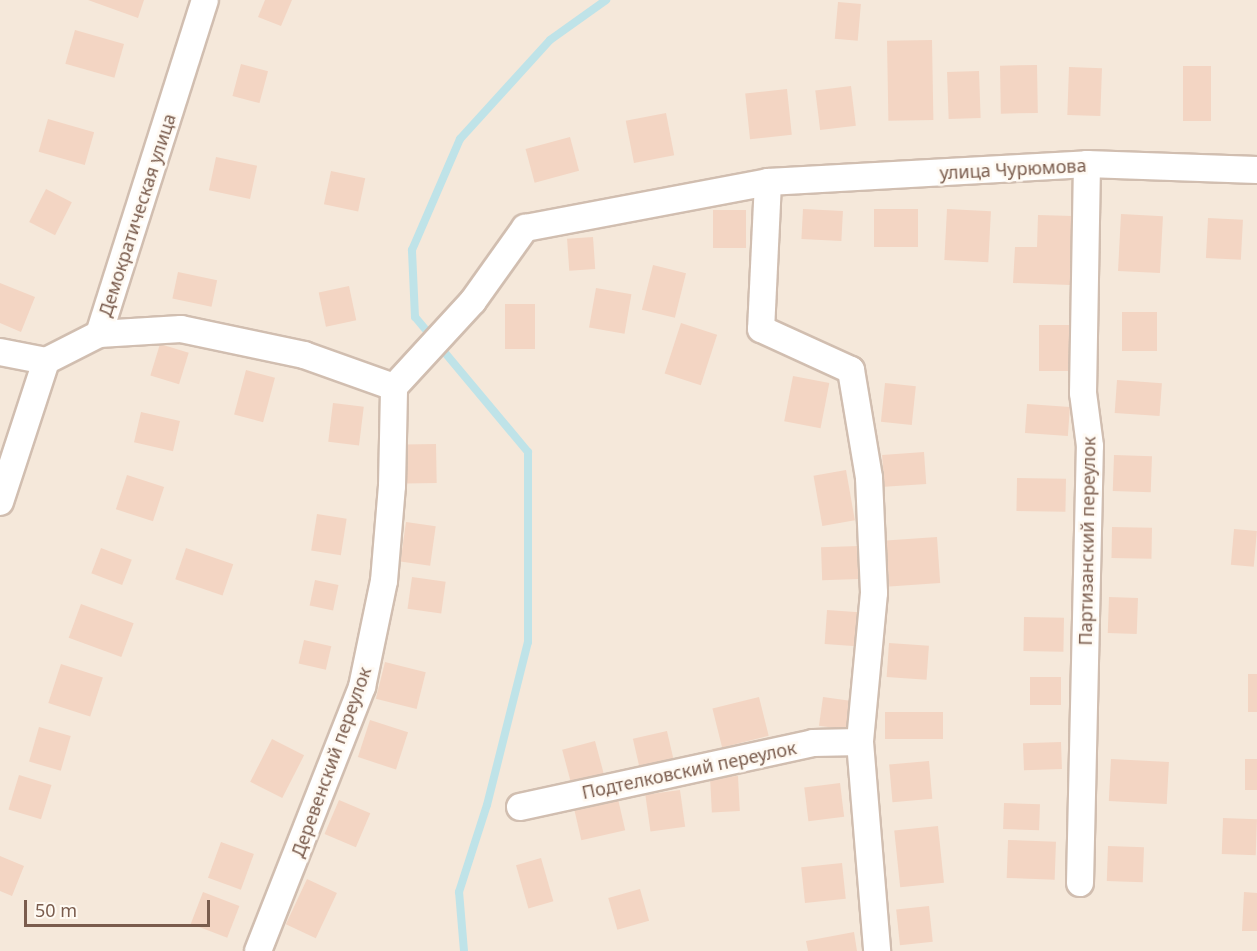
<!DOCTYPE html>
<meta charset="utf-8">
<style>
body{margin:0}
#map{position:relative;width:1257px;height:951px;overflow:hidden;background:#fdf6ec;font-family:"Noto Sans",sans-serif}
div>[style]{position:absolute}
.residential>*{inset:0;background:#f5e8da;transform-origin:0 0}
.stream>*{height:8px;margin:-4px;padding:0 4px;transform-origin:4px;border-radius:4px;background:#bfe3e8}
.building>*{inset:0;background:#f3d5c3;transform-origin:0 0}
.roads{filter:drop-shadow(2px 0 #d1beb0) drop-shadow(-2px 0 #d1beb0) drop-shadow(0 2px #d1beb0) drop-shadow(0 -2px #d1beb0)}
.minor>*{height:26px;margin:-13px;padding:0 13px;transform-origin:13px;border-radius:13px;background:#fff}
span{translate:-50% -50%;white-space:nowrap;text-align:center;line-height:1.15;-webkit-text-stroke:5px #fffaf3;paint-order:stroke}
.street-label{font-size:18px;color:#7a5c4d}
.scale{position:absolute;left:24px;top:900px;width:186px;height:27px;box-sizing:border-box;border:3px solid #7a5c4d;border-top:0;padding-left:8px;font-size:18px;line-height:21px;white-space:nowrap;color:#7a5c4d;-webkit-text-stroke:4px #fffaf3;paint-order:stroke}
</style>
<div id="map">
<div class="residential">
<i style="left:0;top:0;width:1257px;height:951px"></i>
</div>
<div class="stream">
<i style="left:464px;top:951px;width:59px;rotate:-94.8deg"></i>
<i style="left:459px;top:892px;width:91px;rotate:-72.2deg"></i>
<i style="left:487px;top:805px;width:168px;rotate:-75.9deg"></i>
<i style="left:528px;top:642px;width:190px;rotate:-90deg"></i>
<i style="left:528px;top:452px;width:176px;rotate:-129.9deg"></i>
<i style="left:415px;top:317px;width:67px;rotate:-92.6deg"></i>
<i style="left:412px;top:250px;width:121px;rotate:-66.6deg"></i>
<i style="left:460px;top:139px;width:134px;rotate:-47.7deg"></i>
<i style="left:550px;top:40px;width:69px;rotate:-35.5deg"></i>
</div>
<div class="building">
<i style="clip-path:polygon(88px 0,144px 0,138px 18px)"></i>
<i style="clip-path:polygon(265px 0,292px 0,281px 26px,258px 17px)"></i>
<i style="left:838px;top:2px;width:23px;height:37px;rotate:5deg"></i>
<i style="left:75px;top:30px;width:51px;height:35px;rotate:16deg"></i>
<i style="left:932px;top:40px;width:80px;height:45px;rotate:89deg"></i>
<i style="left:241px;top:64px;width:28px;height:33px;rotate:15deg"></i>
<i style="left:1037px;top:65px;width:48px;height:37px;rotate:89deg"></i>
<i style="left:1183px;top:66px;width:28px;height:55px"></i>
<i style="left:1069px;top:67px;width:33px;height:48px;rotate:2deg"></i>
<i style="left:979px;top:71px;width:47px;height:32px;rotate:88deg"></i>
<i style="left:851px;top:86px;width:40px;height:36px;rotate:83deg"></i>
<i style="left:787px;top:89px;width:46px;height:42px;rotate:84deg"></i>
<i style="left:666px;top:113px;width:43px;height:41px;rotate:79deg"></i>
<i style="left:48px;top:119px;width:48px;height:34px;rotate:16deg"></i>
<i style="left:570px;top:137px;width:35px;height:46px;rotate:75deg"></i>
<i style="left:216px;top:157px;width:42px;height:34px;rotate:12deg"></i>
<i style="left:331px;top:171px;width:35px;height:34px;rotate:12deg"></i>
<i style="left:46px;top:189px;width:29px;height:37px;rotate:27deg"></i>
<i style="left:803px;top:209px;width:40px;height:30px;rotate:3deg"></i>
<i style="left:874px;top:209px;width:44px;height:38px"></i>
<i style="left:947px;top:209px;width:44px;height:51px;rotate:3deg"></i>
<i style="left:713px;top:210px;width:33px;height:38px"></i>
<i style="left:1121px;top:214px;width:42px;height:57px;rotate:3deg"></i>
<i style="clip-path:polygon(1038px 215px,1073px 216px,1070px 285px,1013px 283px,1015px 247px,1037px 247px)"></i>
<i style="left:1208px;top:218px;width:35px;height:40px;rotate:3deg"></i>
<i style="left:593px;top:237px;width:32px;height:26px;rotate:86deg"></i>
<i style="left:653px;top:265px;width:34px;height:46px;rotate:14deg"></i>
<i style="left:178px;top:272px;width:40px;height:27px;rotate:12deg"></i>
<i style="clip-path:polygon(0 283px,35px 297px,21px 332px,0 323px)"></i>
<i style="left:349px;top:286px;width:35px;height:31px;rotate:78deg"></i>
<i style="left:596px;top:288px;width:36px;height:40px;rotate:10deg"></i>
<i style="left:505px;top:304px;width:30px;height:45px"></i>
<i style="left:1122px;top:312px;width:35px;height:39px"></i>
<i style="left:681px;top:323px;width:38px;height:53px;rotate:18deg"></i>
<i style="left:1039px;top:325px;width:30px;height:46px"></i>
<i style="left:160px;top:344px;width:30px;height:33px;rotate:17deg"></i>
<i style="left:246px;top:370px;width:30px;height:46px;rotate:15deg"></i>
<i style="left:793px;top:376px;width:37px;height:46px;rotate:11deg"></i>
<i style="left:1117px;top:380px;width:45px;height:33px;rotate:4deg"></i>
<i style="left:885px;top:383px;width:31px;height:39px;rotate:6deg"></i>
<i style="left:333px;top:403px;width:31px;height:39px;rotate:7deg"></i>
<i style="left:1027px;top:404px;width:43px;height:29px;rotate:4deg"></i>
<i style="left:141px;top:412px;width:40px;height:31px;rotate:13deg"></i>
<i style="left:436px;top:444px;width:39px;height:32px;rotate:89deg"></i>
<i style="left:924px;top:452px;width:32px;height:42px;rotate:86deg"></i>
<i style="left:1114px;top:455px;width:38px;height:36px;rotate:2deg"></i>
<i style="left:846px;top:470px;width:51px;height:33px;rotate:80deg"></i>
<i style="left:127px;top:475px;width:39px;height:36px;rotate:18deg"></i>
<i style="left:1017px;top:478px;width:49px;height:33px;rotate:1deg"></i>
<i style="left:317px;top:514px;width:30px;height:37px;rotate:9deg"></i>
<i style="left:406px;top:522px;width:30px;height:40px;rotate:8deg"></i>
<i style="left:1112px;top:527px;width:40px;height:31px;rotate:1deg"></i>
<i style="left:1234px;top:529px;width:23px;height:36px;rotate:5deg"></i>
<i style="left:937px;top:537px;width:46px;height:51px;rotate:86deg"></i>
<i style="left:858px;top:546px;width:33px;height:37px;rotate:88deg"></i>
<i style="left:101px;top:548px;width:33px;height:27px;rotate:21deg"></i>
<i style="left:186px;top:548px;width:50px;height:33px;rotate:19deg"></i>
<i style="left:412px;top:577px;width:34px;height:32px;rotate:8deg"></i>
<i style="left:315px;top:580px;width:24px;height:26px;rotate:12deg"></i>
<i style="left:1109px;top:597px;width:29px;height:36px;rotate:2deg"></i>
<i style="left:81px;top:604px;width:56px;height:36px;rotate:20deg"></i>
<i style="left:827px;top:610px;width:32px;height:34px;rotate:4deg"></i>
<i style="left:1024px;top:617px;width:40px;height:34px;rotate:1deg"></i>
<i style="left:304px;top:640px;width:28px;height:24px;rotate:13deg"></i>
<i style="left:889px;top:643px;width:40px;height:34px;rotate:4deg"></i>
<i style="left:385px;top:662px;width:42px;height:38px;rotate:14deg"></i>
<i style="left:61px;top:664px;width:44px;height:41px;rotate:18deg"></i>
<i style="left:1248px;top:674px;width:9px;height:38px"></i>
<i style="left:1061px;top:677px;width:28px;height:31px;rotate:90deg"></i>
<i style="left:759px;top:697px;width:40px;height:48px;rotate:76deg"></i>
<i style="left:823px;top:697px;width:29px;height:29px;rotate:8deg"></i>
<i style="left:885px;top:712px;width:58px;height:27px"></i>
<i style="left:370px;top:720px;width:40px;height:39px;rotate:18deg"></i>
<i style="left:39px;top:727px;width:33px;height:36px;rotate:16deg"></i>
<i style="left:667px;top:731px;width:31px;height:35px;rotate:77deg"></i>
<i style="left:272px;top:739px;width:36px;height:48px;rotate:27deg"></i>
<i style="left:595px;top:741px;width:39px;height:34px;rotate:75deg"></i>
<i style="left:1061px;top:742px;width:27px;height:38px;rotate:88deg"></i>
<i style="left:1111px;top:759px;width:58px;height:42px;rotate:3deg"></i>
<i style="left:1245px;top:759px;width:12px;height:31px"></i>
<i style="left:929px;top:761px;width:38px;height:40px;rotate:85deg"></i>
<i style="left:19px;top:775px;width:34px;height:36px;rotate:17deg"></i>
<i style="left:738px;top:776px;width:35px;height:28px;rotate:87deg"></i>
<i style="left:840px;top:783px;width:34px;height:36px;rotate:83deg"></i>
<i style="left:680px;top:790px;width:37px;height:35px;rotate:82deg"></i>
<i style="left:618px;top:799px;width:32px;height:45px;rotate:77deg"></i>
<i style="left:339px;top:800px;width:34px;height:37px;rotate:23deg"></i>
<i style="left:1004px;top:803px;width:36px;height:26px;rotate:2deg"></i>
<i style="left:1223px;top:818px;width:34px;height:36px;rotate:2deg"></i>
<i style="left:938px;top:826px;width:57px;height:44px;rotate:84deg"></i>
<i style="left:1008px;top:840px;width:48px;height:38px;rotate:2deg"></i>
<i style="left:221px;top:842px;width:35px;height:38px;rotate:20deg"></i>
<i style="left:1108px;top:846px;width:36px;height:35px;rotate:2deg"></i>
<i style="clip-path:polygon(0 856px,24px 866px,12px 896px,0 891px)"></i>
<i style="left:541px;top:858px;width:45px;height:26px;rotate:74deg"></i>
<i style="left:842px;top:863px;width:36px;height:41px;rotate:84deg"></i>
<i style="left:307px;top:879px;width:33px;height:50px;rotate:25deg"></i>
<i style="left:640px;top:889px;width:33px;height:33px;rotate:74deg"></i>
<i style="left:203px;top:892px;width:39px;height:34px;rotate:21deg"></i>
<i style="clip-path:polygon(1244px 892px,1257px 893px,1257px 931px,1242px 931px)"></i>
<i style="left:929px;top:906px;width:36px;height:33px;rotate:84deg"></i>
<i style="clip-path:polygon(854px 932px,857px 951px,808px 951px,806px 941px)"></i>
</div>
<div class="roads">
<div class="minor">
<i style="left:768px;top:182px;width:147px;rotate:92.7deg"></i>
<i style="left:761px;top:329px;width:99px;rotate:24.5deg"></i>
<i style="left:851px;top:370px;width:109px;rotate:80.5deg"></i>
<i style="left:869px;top:478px;width:115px;rotate:87.5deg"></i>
<i style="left:874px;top:593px;width:150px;rotate:95.4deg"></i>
<i style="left:860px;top:742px;width:210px;rotate:85.3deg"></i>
<i style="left:99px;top:334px;width:82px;rotate:-3.5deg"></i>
<i style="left:181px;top:329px;width:126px;rotate:11.9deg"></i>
<i style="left:304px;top:355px;width:96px;rotate:19.6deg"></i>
<i style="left:394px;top:387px;width:117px;rotate:-47.4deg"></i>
<i style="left:473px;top:301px;width:90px;rotate:-54.5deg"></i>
<i style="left:525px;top:228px;width:247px;rotate:-10.7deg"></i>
<i style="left:768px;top:182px;width:320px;rotate:-3.2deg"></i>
<i style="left:1087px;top:164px;width:170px;rotate:2deg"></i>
<i style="left:0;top:352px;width:47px;rotate:11.1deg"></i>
<i style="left:0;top:502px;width:148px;rotate:-71.9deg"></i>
<i style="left:46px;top:361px;width:59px;rotate:-27deg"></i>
<i style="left:99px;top:334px;width:350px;rotate:-72.4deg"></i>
<i style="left:520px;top:807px;width:300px;rotate:-12.3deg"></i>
<i style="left:813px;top:743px;width:47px;rotate:-1.2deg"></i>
<i style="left:1080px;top:883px;width:437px;rotate:-88.7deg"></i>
<i style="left:1090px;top:446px;width:53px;rotate:-97.5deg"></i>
<i style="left:1083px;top:393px;width:229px;rotate:-89deg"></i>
<i style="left:258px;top:951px;width:284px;rotate:-68.5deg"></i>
<i style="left:362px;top:687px;width:108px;rotate:-78.3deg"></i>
<i style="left:384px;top:581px;width:95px;rotate:-85.2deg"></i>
<i style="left:392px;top:486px;width:99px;rotate:-88.8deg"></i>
</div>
</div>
<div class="street-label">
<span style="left:1013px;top:169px;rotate:-3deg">улица Чурюмова</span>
<span style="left:137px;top:215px;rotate:-72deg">Демократическая улица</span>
<span style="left:1087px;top:541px;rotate:-89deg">Партизанский переулок</span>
<span style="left:331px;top:762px;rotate:-70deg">Деревенский переулок</span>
<span style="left:689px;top:770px;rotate:-12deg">Подтелковский переулок</span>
</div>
<div class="scale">50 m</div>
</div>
